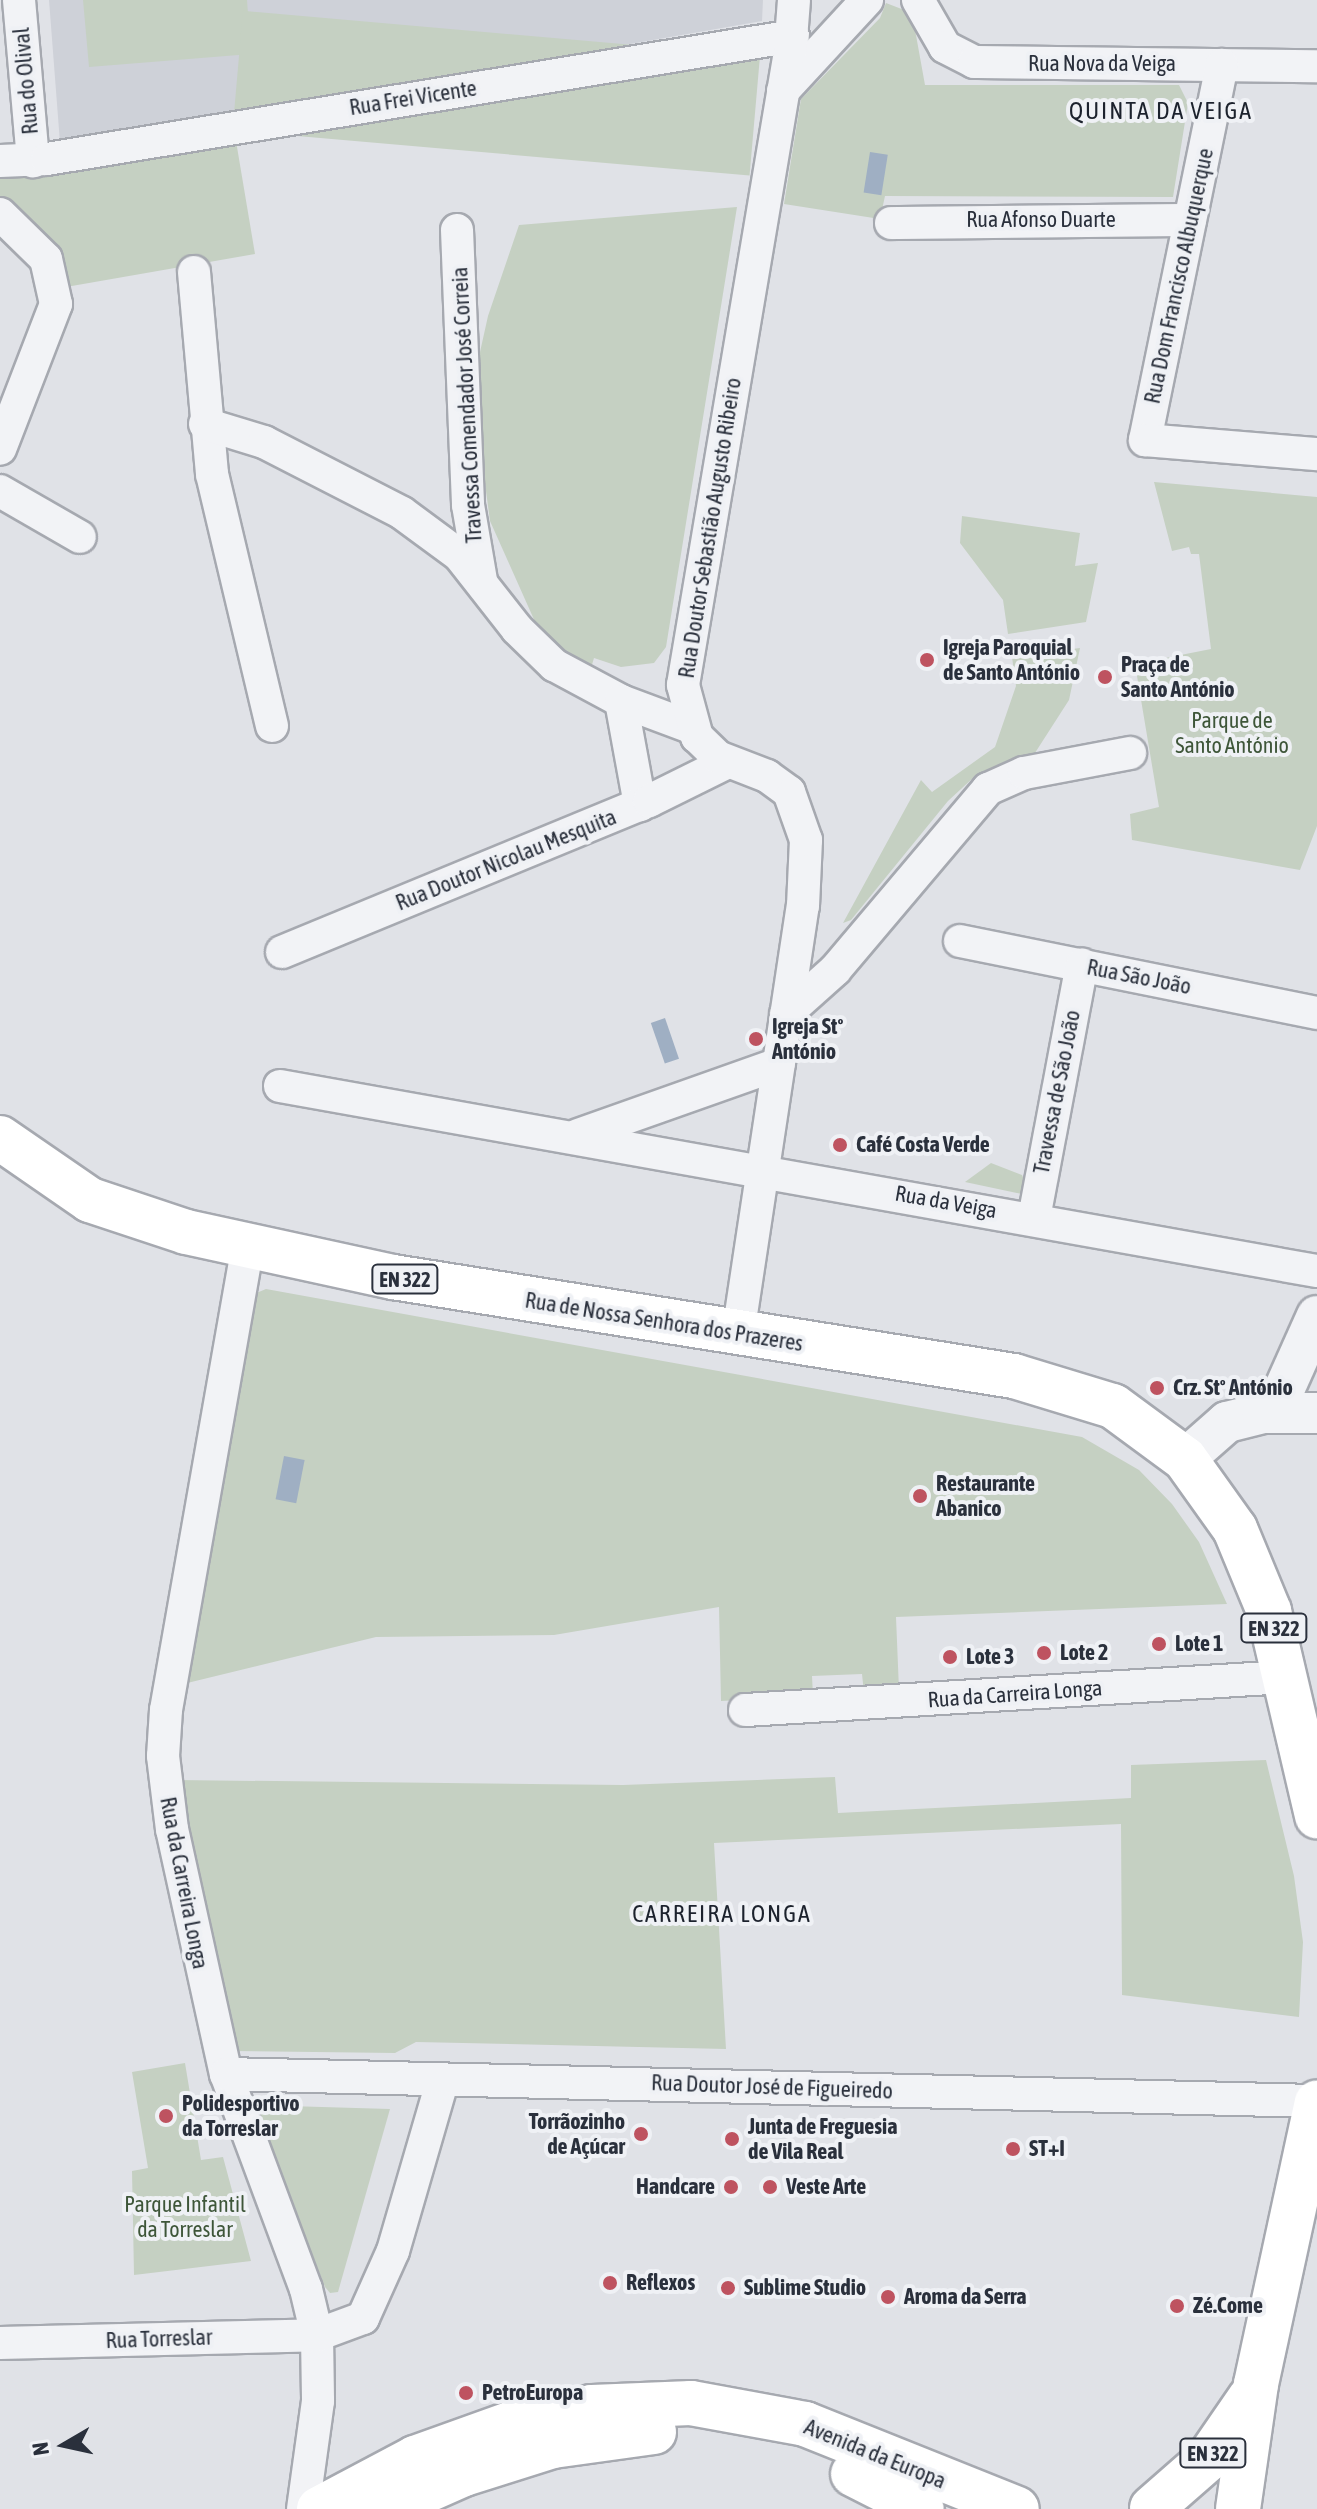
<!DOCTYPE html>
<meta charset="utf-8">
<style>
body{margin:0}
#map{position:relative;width:1317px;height:2509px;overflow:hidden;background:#e0e2e7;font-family:"Asap Condensed",sans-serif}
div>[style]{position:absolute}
.built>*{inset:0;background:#ced1d8}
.green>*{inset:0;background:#c5d0c2;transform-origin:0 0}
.water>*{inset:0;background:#9fafc3;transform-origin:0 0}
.roads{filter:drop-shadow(2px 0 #a6a9b0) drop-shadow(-2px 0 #a6a9b0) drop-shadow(0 2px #a6a9b0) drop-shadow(0 -2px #a6a9b0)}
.minor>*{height:32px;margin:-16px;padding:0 16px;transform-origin:16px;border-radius:16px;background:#f2f3f6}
.tertiary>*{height:40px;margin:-20px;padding:0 20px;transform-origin:20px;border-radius:20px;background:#f2f3f6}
.secondary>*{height:44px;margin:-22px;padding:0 22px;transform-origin:22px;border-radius:22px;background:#fff}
.primary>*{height:44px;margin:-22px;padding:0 22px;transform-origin:22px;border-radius:22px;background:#fff}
.dots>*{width:22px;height:22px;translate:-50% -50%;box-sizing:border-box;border:4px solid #eff1f5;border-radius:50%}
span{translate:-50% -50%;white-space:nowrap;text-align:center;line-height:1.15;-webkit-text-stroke:8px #eff1f5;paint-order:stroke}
.shield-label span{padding:2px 6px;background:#eff1f5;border:2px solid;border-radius:6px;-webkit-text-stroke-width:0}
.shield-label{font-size:20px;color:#2a303c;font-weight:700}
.street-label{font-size:22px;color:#2a303c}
.poi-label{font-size:22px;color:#2a303c;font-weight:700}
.left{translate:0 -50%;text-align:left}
.right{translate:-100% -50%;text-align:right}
.park-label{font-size:22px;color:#3e5639}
.neighbourhood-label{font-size:24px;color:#1c222d;letter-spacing:2px}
.north{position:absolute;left:24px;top:2405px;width:80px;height:80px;-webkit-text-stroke:6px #eff1f5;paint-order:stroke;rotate:261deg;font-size:22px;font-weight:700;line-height:32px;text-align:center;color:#2a303c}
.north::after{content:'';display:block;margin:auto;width:28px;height:36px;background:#2a303c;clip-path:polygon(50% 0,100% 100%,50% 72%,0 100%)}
</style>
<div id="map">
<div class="built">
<i style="clip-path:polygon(49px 0,763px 0,762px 21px,60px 143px)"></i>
</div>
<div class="green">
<i style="clip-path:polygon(83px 0,247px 0,251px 54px,89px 67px)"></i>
<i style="clip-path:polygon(886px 3px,912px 13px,925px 85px,1179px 85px,1188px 103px,1173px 197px,885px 196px,880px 219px,784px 204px,801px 99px,880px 18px)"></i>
<i style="left:760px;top:56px;width:120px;height:519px;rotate:95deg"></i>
<i style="clip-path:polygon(236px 141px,255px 254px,66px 287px,0 199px,0 171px)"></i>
<i style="clip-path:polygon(737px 207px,666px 647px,654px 663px,621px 667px,594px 658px,591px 668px,573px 660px,536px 624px,490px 521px,478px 431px,478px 361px,488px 316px,519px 225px)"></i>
<i style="clip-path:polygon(1154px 482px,1317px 497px,1317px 826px,1300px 870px,1132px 840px,1130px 814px,1159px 807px,1135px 664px,1211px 649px,1199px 554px,1191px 554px,1189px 547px,1172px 551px)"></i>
<i style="clip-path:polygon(962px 516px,1080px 533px,1075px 566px,1098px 563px,1086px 622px,1008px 634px,1003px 600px,960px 543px)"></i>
<i style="clip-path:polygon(1080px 648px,1069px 700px,1033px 756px,974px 777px,948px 801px,851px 920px,843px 923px,921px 780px,932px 792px,995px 747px,1016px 686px,1012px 657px)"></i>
<i style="clip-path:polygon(991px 1163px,1022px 1175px,1031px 1196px,965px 1182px)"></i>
<i style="clip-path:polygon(266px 1289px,1082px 1437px,1139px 1470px,1172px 1504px,1199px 1542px,1227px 1604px,896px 1617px,899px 1690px,864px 1693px,862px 1674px,812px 1676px,813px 1696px,721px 1701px,719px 1607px,554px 1635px,376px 1637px,179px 1685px,254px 1294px)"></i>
<i style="clip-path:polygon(1266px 1760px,1294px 1876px,1303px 1942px,1299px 2017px,1122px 1995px,1121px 1824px,714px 1843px,726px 2049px,416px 2042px,395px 2053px,233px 2051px,176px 1780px,623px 1785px,835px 1777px,838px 1813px,1131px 1798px,1131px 1765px)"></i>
<i style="clip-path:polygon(185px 2063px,201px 2160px,223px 2157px,251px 2261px,134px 2275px,132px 2171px,148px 2168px,132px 2072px)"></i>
<i style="clip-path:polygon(253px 2105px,390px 2109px,338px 2292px,330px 2293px,325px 2287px)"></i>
</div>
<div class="water">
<i style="left:870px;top:152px;width:18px;height:41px;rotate:9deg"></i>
<i style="left:665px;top:1018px;width:43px;height:15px;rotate:71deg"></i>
<i style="left:284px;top:1456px;width:21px;height:44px;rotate:11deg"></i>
</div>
<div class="roads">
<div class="minor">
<i style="left:19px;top:0;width:162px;rotate:85deg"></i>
<i style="left:918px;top:0;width:54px;rotate:60.1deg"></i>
<i style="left:945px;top:47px;width:33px;rotate:27deg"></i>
<i style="left:974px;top:62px;width:343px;rotate:0.7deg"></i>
<i style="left:1222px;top:65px;width:383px;rotate:101.6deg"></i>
<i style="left:1145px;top:440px;width:173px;rotate:4.7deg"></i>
<i style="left:783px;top:91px;width:124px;rotate:-47.3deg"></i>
<i style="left:0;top:161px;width:47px;rotate:-2.4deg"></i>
<i style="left:47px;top:159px;width:756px;rotate:-9.36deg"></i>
<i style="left:0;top:214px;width:64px;rotate:44.4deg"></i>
<i style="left:46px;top:259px;width:46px;rotate:77.5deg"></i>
<i style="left:56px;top:304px;width:155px;rotate:111.1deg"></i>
<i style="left:891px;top:223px;width:299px;rotate:-0.6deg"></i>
<i style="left:457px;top:230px;width:275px;rotate:87.7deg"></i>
<i style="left:468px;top:505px;width:76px;rotate:80.2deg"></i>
<i style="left:194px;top:272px;width:203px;rotate:84.9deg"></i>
<i style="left:212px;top:474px;width:259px;rotate:76.6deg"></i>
<i style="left:205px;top:424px;width:62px;rotate:17deg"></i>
<i style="left:264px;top:442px;width:155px;rotate:27.2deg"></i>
<i style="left:402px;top:513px;width:71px;rotate:36.4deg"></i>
<i style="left:459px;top:555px;width:94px;rotate:51.9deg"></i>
<i style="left:517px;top:629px;width:52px;rotate:44.2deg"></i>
<i style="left:554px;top:665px;width:76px;rotate:28.2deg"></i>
<i style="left:621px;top:701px;width:75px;rotate:20.4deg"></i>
<i style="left:0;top:491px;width:92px;rotate:29.9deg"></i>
<i style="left:621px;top:701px;width:106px;rotate:79.6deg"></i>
<i style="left:960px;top:941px;width:364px;rotate:11.4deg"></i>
<i style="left:282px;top:952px;width:397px;rotate:-22.4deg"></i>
<i style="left:649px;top:801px;width:88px;rotate:-26.3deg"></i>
<i style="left:786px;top:1014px;width:66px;rotate:-41.9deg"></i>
<i style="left:835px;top:970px;width:237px;rotate:-49.8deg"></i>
<i style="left:988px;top:789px;width:39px;rotate:-24deg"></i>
<i style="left:1024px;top:773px;width:108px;rotate:-10.7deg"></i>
<i style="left:280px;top:1086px;width:1053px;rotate:10.12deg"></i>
<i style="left:578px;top:1135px;width:213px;rotate:-19.5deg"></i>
<i style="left:1034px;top:1218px;width:258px;rotate:-79.3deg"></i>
<i style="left:248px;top:1245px;width:472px;rotate:100deg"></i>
<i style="left:166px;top:1710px;width:46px;rotate:93.7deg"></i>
<i style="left:163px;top:1756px;width:74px;rotate:83deg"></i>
<i style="left:172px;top:1829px;width:251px;rotate:77.6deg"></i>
<i style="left:226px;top:2074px;width:229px;rotate:69.6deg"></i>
<i style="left:306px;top:2289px;width:47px;rotate:76.6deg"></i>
<i style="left:317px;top:2335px;width:66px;rotate:89.1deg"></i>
<i style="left:318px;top:2401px;width:109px;rotate:97.9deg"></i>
<i style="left:738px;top:1334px;width:433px;rotate:-81.4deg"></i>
<i style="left:803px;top:906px;width:66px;rotate:-87.4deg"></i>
<i style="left:806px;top:840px;width:51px;rotate:-109.5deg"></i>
<i style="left:789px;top:792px;width:27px;rotate:-144deg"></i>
<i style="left:767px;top:776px;width:53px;rotate:-158.8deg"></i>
<i style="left:718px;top:757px;width:29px;rotate:-136deg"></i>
<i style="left:697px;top:737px;width:54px;rotate:-105.1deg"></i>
<i style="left:683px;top:685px;width:642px;rotate:-80.41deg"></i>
<i style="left:790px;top:52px;width:52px;rotate:-85.6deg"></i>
<i style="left:745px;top:1710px;width:542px;rotate:-3.49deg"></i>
<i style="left:226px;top:2074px;width:1091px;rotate:1.42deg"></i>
<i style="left:0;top:2343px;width:317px;rotate:-1.4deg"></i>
<i style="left:317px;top:2335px;width:49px;rotate:-20.3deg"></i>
<i style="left:363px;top:2318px;width:73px;rotate:-65.9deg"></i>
<i style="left:393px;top:2251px;width:179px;rotate:-73.8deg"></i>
</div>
<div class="tertiary">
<i style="left:1274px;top:1412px;width:105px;rotate:-65.9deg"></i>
<i style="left:1185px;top:1459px;width:56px;rotate:-41.4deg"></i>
<i style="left:1227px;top:1422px;width:36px;rotate:-14deg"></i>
<i style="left:1262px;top:1413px;width:55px"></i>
</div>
<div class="secondary">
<i style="left:853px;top:2474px;width:77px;rotate:26.9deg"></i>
<i style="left:319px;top:2509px;width:109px;rotate:-28deg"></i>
<i style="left:415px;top:2458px;width:103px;rotate:-19.8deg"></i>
<i style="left:512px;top:2423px;width:82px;rotate:-11.3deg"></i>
<i style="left:592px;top:2407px;width:99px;rotate:-2.3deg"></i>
<i style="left:691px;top:2403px;width:116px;rotate:10.4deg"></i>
<i style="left:805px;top:2424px;width:228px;rotate:21.8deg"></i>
<i style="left:385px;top:2509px;width:86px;rotate:-23.9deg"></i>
<i style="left:464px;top:2474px;width:93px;rotate:-17.5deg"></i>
<i style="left:553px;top:2446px;width:102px;rotate:-7.9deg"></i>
</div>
<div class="primary">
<i style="left:0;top:1138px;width:109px;rotate:34.6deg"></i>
<i style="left:90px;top:1200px;width:101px;rotate:18.4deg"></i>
<i style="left:186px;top:1232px;width:212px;rotate:12.3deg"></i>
<i style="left:393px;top:1277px;width:629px;rotate:9.06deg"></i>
<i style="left:1014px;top:1376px;width:103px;rotate:16.9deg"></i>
<i style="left:1113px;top:1406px;width:89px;rotate:36.4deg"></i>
<i style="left:1185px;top:1459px;width:86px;rotate:54.5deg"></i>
<i style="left:1235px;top:1529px;width:89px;rotate:67.5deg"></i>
<i style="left:1269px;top:1611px;width:211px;rotate:76.8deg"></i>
<i style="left:1152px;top:2508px;width:74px;rotate:-41.2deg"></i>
<i style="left:1208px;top:2459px;width:74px;rotate:-55.5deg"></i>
<i style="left:1238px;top:2509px;width:126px;rotate:-81.8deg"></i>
<i style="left:1256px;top:2384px;width:288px;rotate:-77.8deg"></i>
</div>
</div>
<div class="dots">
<i style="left:927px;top:660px;background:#be5360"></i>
<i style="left:1105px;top:677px;background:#be5360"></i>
<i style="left:756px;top:1039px;background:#be5360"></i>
<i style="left:840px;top:1145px;background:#be5360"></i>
<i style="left:1157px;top:1388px;background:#be5360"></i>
<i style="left:920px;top:1496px;background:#be5360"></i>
<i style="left:1159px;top:1644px;background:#be5360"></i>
<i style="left:1044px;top:1653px;background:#be5360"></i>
<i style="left:950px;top:1657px;background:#be5360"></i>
<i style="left:166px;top:2116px;background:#be5360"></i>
<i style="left:641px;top:2134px;background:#be5360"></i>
<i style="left:732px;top:2139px;background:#be5360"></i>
<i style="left:1013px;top:2149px;background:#be5360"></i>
<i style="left:731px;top:2187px;background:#be5360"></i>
<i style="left:770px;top:2187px;background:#be5360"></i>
<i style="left:610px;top:2283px;background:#be5360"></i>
<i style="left:728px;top:2288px;background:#be5360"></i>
<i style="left:888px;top:2297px;background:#be5360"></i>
<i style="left:1177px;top:2306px;background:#be5360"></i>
<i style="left:466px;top:2393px;background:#be5360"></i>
</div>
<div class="shield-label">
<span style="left:405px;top:1279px">EN 322</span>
<span style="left:1274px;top:1628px">EN 322</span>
<span style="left:1213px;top:2453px">EN 322</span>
</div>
<div class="street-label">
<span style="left:1102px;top:64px">Rua Nova da Veiga</span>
<span style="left:26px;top:81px;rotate:-95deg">Rua do Olival</span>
<span style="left:413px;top:98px;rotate:-9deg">Rua Frei Vicente</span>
<span style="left:1041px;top:220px">Rua Afonso Duarte</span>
<span style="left:1179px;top:276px;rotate:-78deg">Rua Dom Francisco Albuquerque</span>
<span style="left:467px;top:405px;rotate:-93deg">Travessa Comendador José Correia</span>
<span style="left:710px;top:528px;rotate:-81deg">Rua Doutor Sebastião Augusto Ribeiro</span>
<span style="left:506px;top:860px;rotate:-22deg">Rua Doutor Nicolau Mesquita</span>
<span style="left:1139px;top:977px;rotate:11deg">Rua São João</span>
<span style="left:1057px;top:1092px;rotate:-79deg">Travessa de São João</span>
<span style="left:946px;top:1202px;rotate:10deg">Rua da Veiga</span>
<span style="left:664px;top:1322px;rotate:9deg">Rua de Nossa Senhora dos Prazeres</span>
<span style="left:1015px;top:1694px;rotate:-4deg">Rua da Carreira Longa</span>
<span style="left:184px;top:1883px;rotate:79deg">Rua da Carreira Longa</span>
<span style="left:772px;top:2087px;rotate:2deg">Rua Doutor José de Figueiredo</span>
<span style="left:159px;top:2339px;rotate:-2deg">Rua Torreslar</span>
<span style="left:875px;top:2454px;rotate:22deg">Avenida da Europa</span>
</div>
<div class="poi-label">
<span class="left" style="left:943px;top:660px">Igreja Paroquial<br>de Santo António</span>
<span class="left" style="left:1121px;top:677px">Praça de<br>Santo António</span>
<span class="left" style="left:772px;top:1039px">Igreja Stº<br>António</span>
<span class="left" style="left:856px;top:1145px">Café Costa Verde</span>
<span class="left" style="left:1173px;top:1388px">Crz. Stº António</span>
<span class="left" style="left:936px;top:1496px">Restaurante<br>Abanico</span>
<span class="left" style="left:1175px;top:1644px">Lote 1</span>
<span class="left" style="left:1060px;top:1653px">Lote 2</span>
<span class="left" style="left:966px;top:1657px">Lote 3</span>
<span class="left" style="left:182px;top:2116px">Polidesportivo<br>da Torreslar</span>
<span class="right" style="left:625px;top:2134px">Torrãozinho<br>de Açúcar</span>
<span class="left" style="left:748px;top:2139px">Junta de Freguesia<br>de Vila Real</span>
<span class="left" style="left:1029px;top:2149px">ST+I</span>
<span class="right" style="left:715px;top:2187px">Handcare</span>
<span class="left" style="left:786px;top:2187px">Veste Arte</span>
<span class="left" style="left:626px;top:2283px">Reflexos</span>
<span class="left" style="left:744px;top:2288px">Sublime Studio</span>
<span class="left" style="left:904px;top:2297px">Aroma da Serra</span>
<span class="left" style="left:1193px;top:2306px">Zé.Come</span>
<span class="left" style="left:482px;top:2393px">PetroEuropa</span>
</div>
<div class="park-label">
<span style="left:1232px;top:733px">Parque de<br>Santo António</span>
<span style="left:185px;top:2217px">Parque Infantil<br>da Torreslar</span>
</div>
<div class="neighbourhood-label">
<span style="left:1161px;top:111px">QUINTA DA VEIGA</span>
<span style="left:722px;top:1914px">CARREIRA LONGA</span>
</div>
<div class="north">N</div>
</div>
